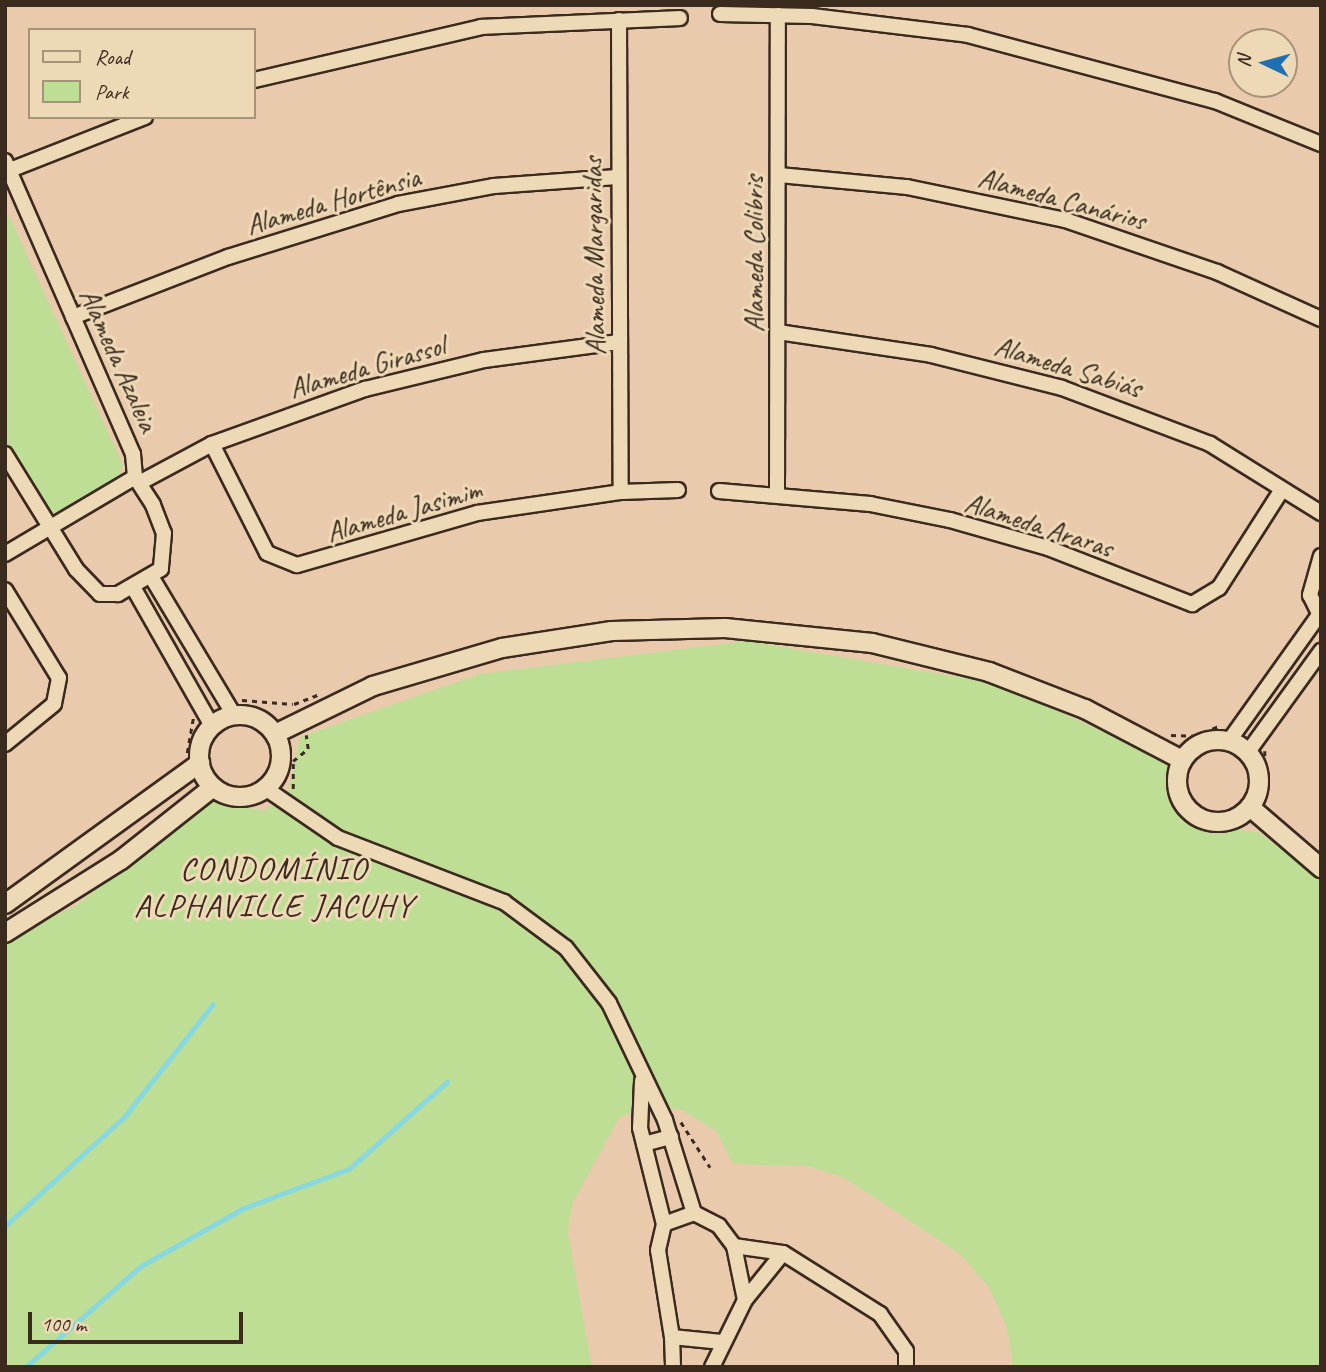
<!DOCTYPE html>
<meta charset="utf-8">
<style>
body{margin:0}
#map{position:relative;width:1326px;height:1372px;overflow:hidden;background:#e9caad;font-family:Caveat,sans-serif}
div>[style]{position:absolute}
.green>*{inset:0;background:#bede96}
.stream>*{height:4.5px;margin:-2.25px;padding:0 2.25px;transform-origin:2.25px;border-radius:2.25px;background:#87d8df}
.path>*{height:2.5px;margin-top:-1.25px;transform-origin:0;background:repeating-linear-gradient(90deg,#3b2a1e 0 5px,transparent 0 10px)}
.roads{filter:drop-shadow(2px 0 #3b2a1e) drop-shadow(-2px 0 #3b2a1e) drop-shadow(0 2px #3b2a1e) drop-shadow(0 -2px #3b2a1e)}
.minor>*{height:14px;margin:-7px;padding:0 7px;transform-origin:7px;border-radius:7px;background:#eed9b7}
.tertiary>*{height:18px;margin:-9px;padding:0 9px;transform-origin:9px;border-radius:9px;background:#eed9b7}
.tertiary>.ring{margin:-9px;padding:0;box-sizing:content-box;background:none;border:18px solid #eed9b7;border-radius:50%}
span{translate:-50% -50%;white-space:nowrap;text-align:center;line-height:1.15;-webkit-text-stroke:6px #eed9b7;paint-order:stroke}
.street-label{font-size:28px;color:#3b2a1e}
.quarter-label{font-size:32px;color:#3b2a1e;letter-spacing:2px}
.frame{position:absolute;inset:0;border:7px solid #3b2a1e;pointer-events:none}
.legend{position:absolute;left:28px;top:28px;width:228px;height:91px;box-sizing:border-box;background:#eed9b7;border:2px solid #a6937a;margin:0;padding:9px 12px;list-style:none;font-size:21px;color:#3b2a1e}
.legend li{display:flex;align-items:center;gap:14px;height:35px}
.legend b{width:35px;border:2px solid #a6937a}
.north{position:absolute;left:1228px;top:28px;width:70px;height:70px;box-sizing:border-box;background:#eed9b7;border:2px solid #a6937a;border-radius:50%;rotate:275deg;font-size:19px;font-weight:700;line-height:28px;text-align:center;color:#3b2a1e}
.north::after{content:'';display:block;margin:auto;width:24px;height:32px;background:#1f6fb2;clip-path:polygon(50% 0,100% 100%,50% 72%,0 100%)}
.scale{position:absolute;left:28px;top:1312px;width:215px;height:32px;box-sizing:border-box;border:4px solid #3b2a1e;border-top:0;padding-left:9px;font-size:21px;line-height:24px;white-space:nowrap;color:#3b2a1e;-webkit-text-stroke:5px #eed9b7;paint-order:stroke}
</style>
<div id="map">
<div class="green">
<i style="clip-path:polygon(5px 207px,123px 465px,117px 483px,62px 515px,46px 512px,5px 465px)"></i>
<i style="clip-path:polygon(747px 641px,994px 683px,1163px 758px,1182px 781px,1200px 826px,1258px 832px,1321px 877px,1321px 1367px,1013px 1367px,1007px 1327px,989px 1287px,960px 1254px,843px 1177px,807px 1166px,733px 1164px,717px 1132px,682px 1110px,650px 1105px,619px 1118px,572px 1204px,568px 1232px,592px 1367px,5px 1367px,5px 939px,77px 905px,211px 800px,265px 811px,289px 789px,300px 737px,480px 674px)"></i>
</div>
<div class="stream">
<i style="left:5px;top:1226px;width:163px;rotate:-42.5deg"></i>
<i style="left:125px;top:1116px;width:142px;rotate:-51.8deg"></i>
<i style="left:26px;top:1367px;width:153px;rotate:-41.3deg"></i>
<i style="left:141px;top:1266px;width:118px;rotate:-29.4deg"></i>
<i style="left:244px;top:1208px;width:112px;rotate:-20.4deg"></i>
<i style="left:349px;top:1169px;width:131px;rotate:-41.6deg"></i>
</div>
<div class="path">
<i style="left:242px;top:700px;width:51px;rotate:4.5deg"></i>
<i style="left:294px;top:704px;width:25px;rotate:-21deg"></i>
<i style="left:1171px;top:735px;width:23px;rotate:2deg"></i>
<i style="left:1194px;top:736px;width:29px;rotate:-22deg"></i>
<i style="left:1265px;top:751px;width:48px;rotate:88.8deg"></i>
<i style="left:187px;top:753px;width:36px;rotate:-80deg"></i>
<i style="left:293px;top:789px;width:28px;rotate:-90deg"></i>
<i style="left:293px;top:761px;width:19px;rotate:-39deg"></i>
<i style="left:308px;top:749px;width:14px;rotate:-98deg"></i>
<i style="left:681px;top:1122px;width:54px;rotate:57.2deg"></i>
</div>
<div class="roads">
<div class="minor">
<i style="left:720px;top:14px;width:92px;rotate:1.2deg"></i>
<i style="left:812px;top:16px;width:157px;rotate:6.9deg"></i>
<i style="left:968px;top:35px;width:256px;rotate:15deg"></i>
<i style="left:1215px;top:101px;width:114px;rotate:22.1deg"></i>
<i style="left:619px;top:20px;width:472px;rotate:89.8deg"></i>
<i style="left:254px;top:80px;width:233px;rotate:-13.1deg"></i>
<i style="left:481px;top:27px;width:199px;rotate:-2.6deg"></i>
<i style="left:5px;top:161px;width:320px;rotate:66.4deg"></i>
<i style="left:133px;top:454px;width:23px;rotate:85deg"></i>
<i style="left:135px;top:477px;width:33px;rotate:57deg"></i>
<i style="left:153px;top:505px;width:30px;rotate:69deg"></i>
<i style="left:164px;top:533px;width:36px;rotate:95deg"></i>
<i style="left:161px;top:569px;width:50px;rotate:149.8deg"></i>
<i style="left:118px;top:594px;width:18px;rotate:180deg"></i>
<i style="left:100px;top:594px;width:35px;rotate:-134deg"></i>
<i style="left:76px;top:569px;width:135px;rotate:-121.7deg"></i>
<i style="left:10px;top:170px;width:145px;rotate:-21.4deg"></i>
<i style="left:779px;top:175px;width:129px;rotate:5.4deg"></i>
<i style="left:907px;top:187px;width:161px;rotate:11.8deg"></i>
<i style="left:1065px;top:220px;width:161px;rotate:18.9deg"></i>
<i style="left:1217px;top:272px;width:114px;rotate:24.3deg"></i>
<i style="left:73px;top:317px;width:166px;rotate:-21.2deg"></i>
<i style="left:228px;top:257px;width:178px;rotate:-17.3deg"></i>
<i style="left:398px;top:204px;width:98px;rotate:-10.6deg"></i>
<i style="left:494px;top:186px;width:123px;rotate:-4.2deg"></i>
<i style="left:778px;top:332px;width:155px;rotate:8.5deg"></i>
<i style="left:931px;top:355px;width:135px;rotate:14.1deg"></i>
<i style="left:1062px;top:388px;width:158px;rotate:20.7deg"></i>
<i style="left:1210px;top:444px;width:131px;rotate:31.9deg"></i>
<i style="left:212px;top:444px;width:122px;rotate:63.2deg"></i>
<i style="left:267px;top:553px;width:32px;rotate:22deg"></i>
<i style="left:297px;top:565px;width:187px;rotate:-16.1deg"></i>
<i style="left:477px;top:513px;width:146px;rotate:-8.3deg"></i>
<i style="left:621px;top:492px;width:57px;rotate:-2deg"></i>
<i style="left:141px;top:482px;width:81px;rotate:-28.2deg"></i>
<i style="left:212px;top:444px;width:163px;rotate:-19.8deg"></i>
<i style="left:365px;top:389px;width:122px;rotate:-13.7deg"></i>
<i style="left:484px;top:360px;width:136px;rotate:-7.6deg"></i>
<i style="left:719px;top:491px;width:152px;rotate:4.9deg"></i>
<i style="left:870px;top:504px;width:82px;rotate:11.3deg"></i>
<i style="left:950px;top:520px;width:102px;rotate:15.9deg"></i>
<i style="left:1048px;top:548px;width:155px;rotate:21.3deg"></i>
<i style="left:1192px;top:604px;width:31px;rotate:-31deg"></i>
<i style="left:1219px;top:588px;width:115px;rotate:-57.4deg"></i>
<i style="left:777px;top:493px;width:478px;rotate:-89.9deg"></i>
<i style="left:5px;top:554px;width:151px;rotate:-30.6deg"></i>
<i style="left:1321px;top:556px;width:41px;rotate:105.8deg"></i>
<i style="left:1310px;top:595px;width:25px;rotate:64deg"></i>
<i style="left:152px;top:578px;width:160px;rotate:59.1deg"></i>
<i style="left:133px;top:587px;width:160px;rotate:60.4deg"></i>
<i style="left:5px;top:590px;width:103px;rotate:58.5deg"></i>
<i style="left:59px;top:678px;width:26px;rotate:101deg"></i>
<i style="left:54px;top:704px;width:63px;rotate:140.8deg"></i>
<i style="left:1229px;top:741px;width:153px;rotate:-54.5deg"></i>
<i style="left:1248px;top:752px;width:125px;rotate:-54.1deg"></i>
<i style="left:265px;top:788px;width:88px;rotate:34.4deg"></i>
<i style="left:338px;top:838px;width:178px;rotate:21.1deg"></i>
<i style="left:504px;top:902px;width:77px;rotate:36.6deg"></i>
<i style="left:566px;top:948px;width:70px;rotate:52deg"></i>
<i style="left:609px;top:1003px;width:130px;rotate:64.4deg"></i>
<i style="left:665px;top:1120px;width:97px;rotate:72.7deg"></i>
<i style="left:642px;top:1081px;width:47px;rotate:92.4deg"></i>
<i style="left:640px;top:1128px;width:99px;rotate:76deg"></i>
<i style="left:664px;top:1224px;width:27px;rotate:103deg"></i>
<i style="left:658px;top:1250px;width:88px;rotate:80.9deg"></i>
<i style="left:672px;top:1337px;width:50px;rotate:5.7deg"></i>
<i style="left:644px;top:1144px;width:28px;rotate:-15deg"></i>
<i style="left:664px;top:1224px;width:32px;rotate:-20deg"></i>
<i style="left:694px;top:1213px;width:28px;rotate:27deg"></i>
<i style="left:719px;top:1226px;width:25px;rotate:53deg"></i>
<i style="left:734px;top:1246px;width:55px;rotate:78.5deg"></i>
<i style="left:745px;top:1300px;width:75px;rotate:116.2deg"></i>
<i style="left:734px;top:1246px;width:49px;rotate:8.1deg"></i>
<i style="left:783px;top:1253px;width:60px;rotate:129deg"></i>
<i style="left:783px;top:1253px;width:115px;rotate:32.2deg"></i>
<i style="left:880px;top:1314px;width:45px;rotate:54.9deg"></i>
<i style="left:906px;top:1351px;width:16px;rotate:90deg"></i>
<i style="left:672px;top:1337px;width:30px;rotate:88deg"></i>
</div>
<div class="tertiary">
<i class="ring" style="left:199px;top:715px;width:64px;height:64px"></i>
<i style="left:275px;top:734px;width:109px;rotate:-26.1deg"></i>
<i style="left:373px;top:686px;width:134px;rotate:-16.4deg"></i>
<i style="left:502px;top:648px;width:111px;rotate:-8.8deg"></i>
<i style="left:612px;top:631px;width:113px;rotate:-1.5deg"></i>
<i style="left:725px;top:628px;width:148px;rotate:5.8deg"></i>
<i style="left:872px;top:643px;width:121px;rotate:13.9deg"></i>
<i style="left:989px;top:672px;width:103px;rotate:21.1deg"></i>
<i style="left:1085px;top:709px;width:110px;rotate:27.7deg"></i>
<i class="ring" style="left:1177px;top:740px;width:64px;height:64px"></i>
<i style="left:1250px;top:807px;width:94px;rotate:40.7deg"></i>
<i style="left:5px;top:904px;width:241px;rotate:-35.9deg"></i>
<i style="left:5px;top:933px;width:137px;rotate:-32.2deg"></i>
<i style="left:121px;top:860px;width:117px;rotate:-38.4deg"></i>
</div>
</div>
<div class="street-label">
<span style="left:1062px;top:199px;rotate:15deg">Alameda Canários</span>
<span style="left:333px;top:201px;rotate:-16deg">Alameda Hortênsia</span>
<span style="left:754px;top:254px;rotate:-90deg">Alameda Colibris</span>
<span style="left:594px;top:256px;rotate:-91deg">Alameda Margaridas</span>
<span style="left:119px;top:360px;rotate:66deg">Alameda Azaleia</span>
<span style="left:367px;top:367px;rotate:-16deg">Alameda Girassol</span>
<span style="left:1068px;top:367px;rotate:17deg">Alameda Sabiás</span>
<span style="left:404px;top:511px;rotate:-16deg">Alameda Jasimim</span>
<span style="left:1039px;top:525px;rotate:18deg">Alameda Araras</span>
</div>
<div class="quarter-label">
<span style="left:274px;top:888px">CONDOMÍNIO<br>ALPHAVILLE JACUHY</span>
</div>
<div class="frame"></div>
<ul class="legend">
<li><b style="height:9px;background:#eed9b7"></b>Road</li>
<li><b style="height:19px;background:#bede96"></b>Park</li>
</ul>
<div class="north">N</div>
<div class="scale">100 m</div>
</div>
